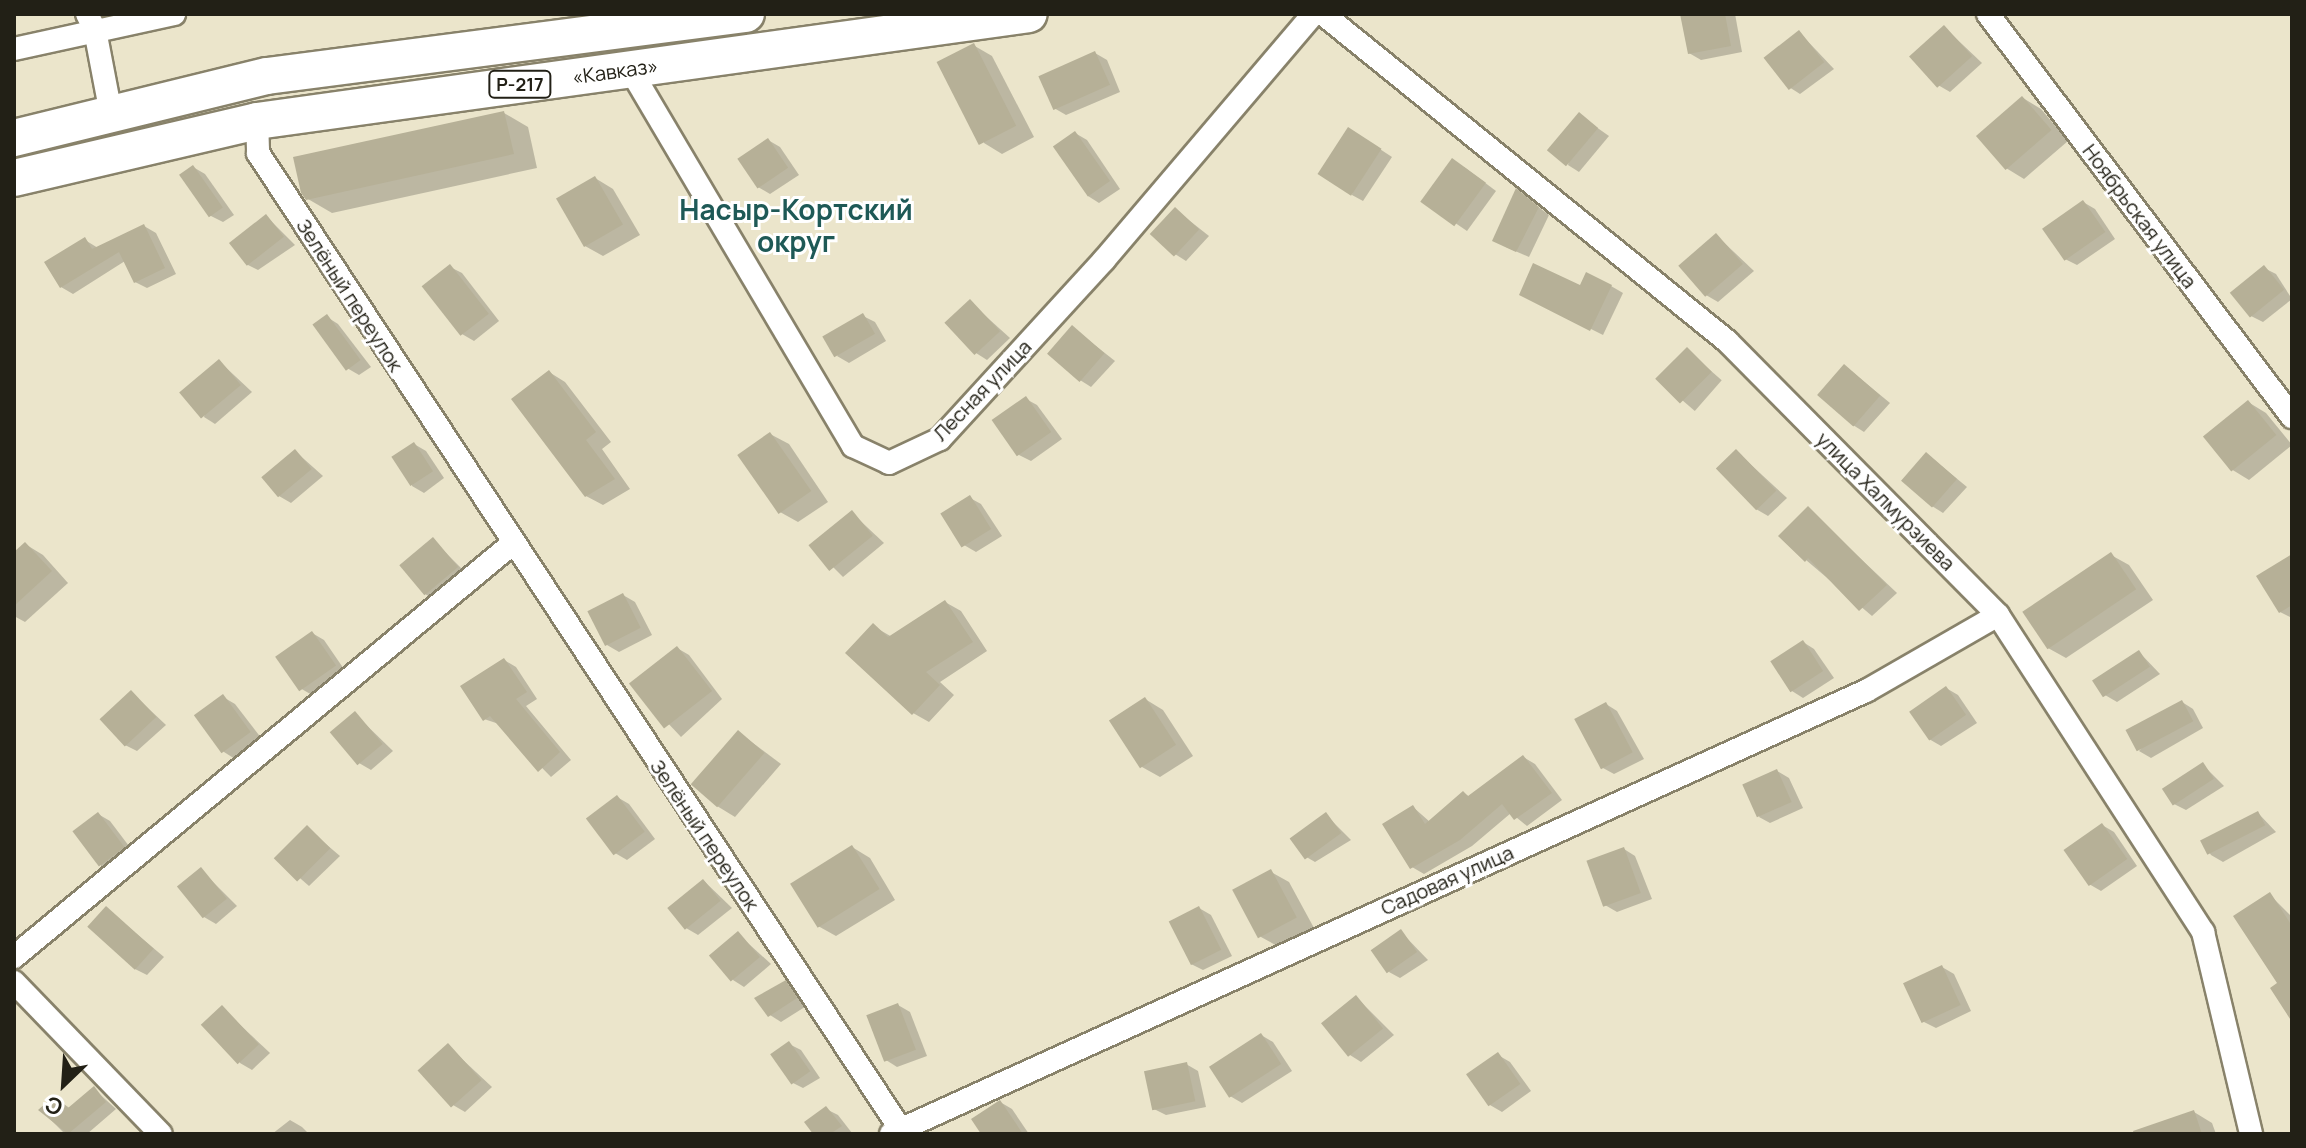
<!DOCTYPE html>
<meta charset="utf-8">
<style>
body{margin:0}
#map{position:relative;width:2306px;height:1148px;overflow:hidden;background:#ebe5cb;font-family:Manrope,sans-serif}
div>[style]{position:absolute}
.shadow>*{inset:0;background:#0003;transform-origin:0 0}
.building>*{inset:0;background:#b6b097;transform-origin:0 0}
.roads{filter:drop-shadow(2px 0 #88826a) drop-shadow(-2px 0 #88826a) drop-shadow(0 2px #88826a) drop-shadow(0 -2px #88826a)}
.minor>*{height:22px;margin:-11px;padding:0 11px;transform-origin:11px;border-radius:11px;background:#fff}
.trunk>*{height:36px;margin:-18px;padding:0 18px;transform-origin:18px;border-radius:18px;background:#fff}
span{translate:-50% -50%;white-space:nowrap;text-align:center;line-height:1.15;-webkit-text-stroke:6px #fff;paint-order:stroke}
.shield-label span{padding:2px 6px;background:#fff;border:2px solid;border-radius:6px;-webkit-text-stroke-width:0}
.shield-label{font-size:18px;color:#222016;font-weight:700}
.street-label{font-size:20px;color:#222016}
.district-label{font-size:28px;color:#1e5956;font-weight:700}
.frame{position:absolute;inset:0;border:16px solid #222016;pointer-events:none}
.north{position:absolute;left:24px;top:1044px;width:80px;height:80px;-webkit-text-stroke:6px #fff;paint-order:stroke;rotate:205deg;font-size:22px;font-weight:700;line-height:32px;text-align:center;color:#222016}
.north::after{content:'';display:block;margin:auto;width:28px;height:36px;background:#222016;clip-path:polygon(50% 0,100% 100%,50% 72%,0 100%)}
</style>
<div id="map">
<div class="shadow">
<i style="clip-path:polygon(1682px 14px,1735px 14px,1742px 52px,1701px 60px,1689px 53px)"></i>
<i style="clip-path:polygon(1944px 27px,1982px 63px,1950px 92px,1938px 85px)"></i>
<i style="clip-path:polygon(1799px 32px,1834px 69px,1800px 94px,1789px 87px)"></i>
<i style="clip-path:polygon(973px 45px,992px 56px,1034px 137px,1002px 154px,984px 143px)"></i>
<i style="clip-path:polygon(1095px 53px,1107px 60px,1120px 92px,1066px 115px,1054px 108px)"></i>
<i style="clip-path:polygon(2023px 98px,2041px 109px,2068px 141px,2024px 179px,2006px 168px)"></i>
<i style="clip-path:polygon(504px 113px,528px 127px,537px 168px,332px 213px,308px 199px)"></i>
<i style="clip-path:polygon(1579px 115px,1609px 136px,1579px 172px,1568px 165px)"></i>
<i style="clip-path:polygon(1075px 133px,1087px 140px,1120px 189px,1099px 203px,1088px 196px)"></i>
<i style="clip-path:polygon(1360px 136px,1392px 157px,1363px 201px,1352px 195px)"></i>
<i style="clip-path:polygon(768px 140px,780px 147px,799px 175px,770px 194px,758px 187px)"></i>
<i style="clip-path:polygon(193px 167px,205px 174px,234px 215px,223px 222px,211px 216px)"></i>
<i style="clip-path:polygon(1464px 167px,1496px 191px,1467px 231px,1423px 201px)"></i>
<i style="clip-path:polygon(595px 178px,613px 189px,640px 235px,603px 256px,585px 246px)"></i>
<i style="clip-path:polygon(1517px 191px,1549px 215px,1529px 257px,1506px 247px)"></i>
<i style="clip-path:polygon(2083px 202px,2095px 209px,2115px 239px,2077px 265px,2065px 259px)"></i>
<i style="clip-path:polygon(1176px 210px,1209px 236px,1186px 261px,1175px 254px)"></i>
<i style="clip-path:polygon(266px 216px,295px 245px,258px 270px,246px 264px)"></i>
<i style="clip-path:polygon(144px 226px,156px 233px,176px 274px,147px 288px,135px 282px,125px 261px,73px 294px,61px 287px,85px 240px,98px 248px)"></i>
<i style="clip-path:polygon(1716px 235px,1754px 271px,1718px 302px,1706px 295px)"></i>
<i style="clip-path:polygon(450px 267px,462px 273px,499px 321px,474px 341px,462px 334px)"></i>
<i style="clip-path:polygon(2264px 268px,2276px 274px,2292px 299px,2263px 322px,2251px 316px)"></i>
<i style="clip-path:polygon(1611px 286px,1623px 293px,1603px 335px,1533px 300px,1581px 287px)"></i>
<i style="clip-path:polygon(970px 302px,1010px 338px,987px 360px,976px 353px)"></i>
<i style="clip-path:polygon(863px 316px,875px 322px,886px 341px,849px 363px,837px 356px)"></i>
<i style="clip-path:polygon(327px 317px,338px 324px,371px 367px,359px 375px,347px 368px)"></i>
<i style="clip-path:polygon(1073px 328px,1115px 361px,1091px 387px,1080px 380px)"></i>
<i style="left:1687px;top:350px;width:46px;height:41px;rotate:41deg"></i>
<i style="clip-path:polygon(219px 361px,252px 392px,215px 424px,204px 417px)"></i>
<i style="clip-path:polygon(1845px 366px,1890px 403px,1864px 432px,1853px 425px)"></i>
<i style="clip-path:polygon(549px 372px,565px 382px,611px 442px,602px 449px,630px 489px,603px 505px,586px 496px)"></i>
<i style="clip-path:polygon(1026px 399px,1037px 405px,1062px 439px,1031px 461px,1019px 455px)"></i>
<i style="clip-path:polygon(2248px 402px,2266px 413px,2292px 445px,2249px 480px,2231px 469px)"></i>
<i style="clip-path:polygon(770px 434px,789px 444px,828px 502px,798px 522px,780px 512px)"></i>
<i style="clip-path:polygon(414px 444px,426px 451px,444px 478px,424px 493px,412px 486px)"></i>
<i style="clip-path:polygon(295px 451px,323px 476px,291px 503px,279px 496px)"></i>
<i style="clip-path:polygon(1736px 451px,1787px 498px,1768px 516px,1756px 509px)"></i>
<i style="clip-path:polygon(1927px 454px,1967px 487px,1943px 513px,1932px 506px)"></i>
<i style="clip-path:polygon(970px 498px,981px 504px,1002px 536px,976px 552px,964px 545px)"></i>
<i style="clip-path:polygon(1808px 509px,1897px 593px,1872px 616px,1806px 560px)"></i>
<i style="clip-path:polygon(852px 513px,884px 543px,843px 577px,812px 546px)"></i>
<i style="clip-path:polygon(433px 540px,468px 575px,437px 601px,425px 594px)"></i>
<i style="clip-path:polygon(25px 544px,43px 555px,68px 583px,25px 622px,14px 616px,14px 554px)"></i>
<i style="clip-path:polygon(2111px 555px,2129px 565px,2153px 600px,2066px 658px,2048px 648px)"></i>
<i style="clip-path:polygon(2292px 557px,2292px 618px,2280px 612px)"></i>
<i style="clip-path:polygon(623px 595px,635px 602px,652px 635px,619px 652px,607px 645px)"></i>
<i style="clip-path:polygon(945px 602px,961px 611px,987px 651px,940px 682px,954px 695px,929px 722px,913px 713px,873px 626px,892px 637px)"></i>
<i style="clip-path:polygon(312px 633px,324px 640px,346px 672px,312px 695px,300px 688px)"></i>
<i style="clip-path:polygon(1803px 642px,1814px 649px,1834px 678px,1803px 698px,1792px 691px)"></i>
<i style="clip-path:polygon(677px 648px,689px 655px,722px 699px,681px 737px,633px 686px)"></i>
<i style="clip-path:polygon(2139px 652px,2160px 674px,2117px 702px,2105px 695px)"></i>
<i style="clip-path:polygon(504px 660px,516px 667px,537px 699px,526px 706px,571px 760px,551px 777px,499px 724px,484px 719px)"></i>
<i style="clip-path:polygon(1946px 688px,1958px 695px,1977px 723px,1941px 746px,1929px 739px)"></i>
<i style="clip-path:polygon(131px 692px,166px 725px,137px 751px,125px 745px)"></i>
<i style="clip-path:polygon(223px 697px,235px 704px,262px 739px,235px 759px,224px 752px,197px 716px)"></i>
<i style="clip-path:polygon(1145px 699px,1163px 710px,1193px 756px,1160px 777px,1142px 767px)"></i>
<i style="clip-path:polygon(2182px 702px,2193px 709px,2203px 728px,2151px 758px,2139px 751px)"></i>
<i style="clip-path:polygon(1606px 704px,1617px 711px,1644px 759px,1614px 774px,1603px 768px)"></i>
<i style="clip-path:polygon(355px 714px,393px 751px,371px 770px,359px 763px)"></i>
<i style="clip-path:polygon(738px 732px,781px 764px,735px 817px,717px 806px)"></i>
<i style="clip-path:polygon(1523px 757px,1535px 764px,1562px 800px,1527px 826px,1511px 813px,1472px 846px,1424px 874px,1412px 867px,1413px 807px,1430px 822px,1463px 793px,1470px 797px)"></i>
<i style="clip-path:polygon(2203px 765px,2224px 786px,2186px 810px,2174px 804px)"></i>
<i style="clip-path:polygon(1777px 771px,1789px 778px,1803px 808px,1770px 823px,1759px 817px)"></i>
<i style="clip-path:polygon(617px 797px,629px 804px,655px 839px,627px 860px,615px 853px)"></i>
<i style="clip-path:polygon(2258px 813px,2276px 832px,2223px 862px,2211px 855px,2203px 842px)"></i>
<i style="clip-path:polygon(98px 814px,110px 821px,135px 854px,113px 873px,101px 866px)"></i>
<i style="clip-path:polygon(1326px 815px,1351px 840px,1315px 862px,1303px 855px)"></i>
<i style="clip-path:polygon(2102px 825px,2114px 832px,2137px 866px,2101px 891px,2089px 884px)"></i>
<i style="clip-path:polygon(307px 828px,340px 856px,309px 886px,277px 858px)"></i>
<i style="clip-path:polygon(852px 847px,870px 858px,895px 900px,836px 936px,818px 926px)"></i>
<i style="clip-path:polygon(1624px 849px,1635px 856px,1652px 899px,1617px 912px,1605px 905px)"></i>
<i style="clip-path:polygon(201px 870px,237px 906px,216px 924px,204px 917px)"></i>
<i style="clip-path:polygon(1271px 872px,1289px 882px,1314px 928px,1279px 947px,1261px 937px)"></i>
<i style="clip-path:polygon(704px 881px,732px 908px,698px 935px,686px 928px)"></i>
<i style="clip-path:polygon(2270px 895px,2292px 917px,2292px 1018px,2280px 984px)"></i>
<i style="clip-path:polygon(106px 908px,164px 957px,147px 975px,135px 969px)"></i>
<i style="clip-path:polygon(1199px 908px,1211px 915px,1232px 956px,1203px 970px,1191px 964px)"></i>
<i style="clip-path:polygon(1401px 932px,1428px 960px,1400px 978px,1389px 972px)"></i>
<i style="clip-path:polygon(738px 934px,771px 964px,744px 987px,733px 980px)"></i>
<i style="clip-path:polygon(1942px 967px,1954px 974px,1971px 1011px,1936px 1028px,1924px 1022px)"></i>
<i style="clip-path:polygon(786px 983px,808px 1005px,781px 1022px,770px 1015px)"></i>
<i style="clip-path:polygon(1356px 997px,1394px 1035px,1361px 1062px,1350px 1055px)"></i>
<i style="clip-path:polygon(898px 1005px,910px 1012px,927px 1056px,897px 1067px,886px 1060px)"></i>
<i style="clip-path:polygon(222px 1008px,270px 1053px,252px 1070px,240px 1063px)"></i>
<i style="clip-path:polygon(1261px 1035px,1273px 1042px,1292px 1071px,1242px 1103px,1230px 1096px)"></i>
<i style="clip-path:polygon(789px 1044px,801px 1050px,820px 1078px,803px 1088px,791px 1082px)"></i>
<i style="clip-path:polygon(448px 1046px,492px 1087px,465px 1112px,453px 1105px)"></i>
<i style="clip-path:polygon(1498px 1055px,1510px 1062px,1531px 1091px,1502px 1112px,1490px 1105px)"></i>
<i style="clip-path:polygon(1186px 1064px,1198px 1071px,1206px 1107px,1166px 1115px,1154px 1109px)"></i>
<i style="clip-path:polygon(94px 1089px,116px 1109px,87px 1134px,65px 1134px,41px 1110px,55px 1098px,71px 1109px)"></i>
<i style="clip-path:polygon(1000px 1102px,1012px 1109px,1029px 1134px,983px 1134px)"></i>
<i style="clip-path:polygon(826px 1109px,838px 1115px,852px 1133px,815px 1134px)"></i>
<i style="clip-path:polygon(2194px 1112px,2212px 1123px,2216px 1134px,2144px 1134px)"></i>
<i style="clip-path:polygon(290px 1120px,302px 1127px,309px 1134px,272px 1134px)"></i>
</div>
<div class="building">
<i style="clip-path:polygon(1680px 14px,1725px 14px,1731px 46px,1688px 54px)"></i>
<i style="left:1944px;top:25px;width:42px;height:47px;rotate:48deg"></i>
<i style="left:1799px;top:30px;width:41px;height:45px;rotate:52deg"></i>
<i style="left:974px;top:43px;width:93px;height:42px;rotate:63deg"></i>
<i style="left:1095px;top:51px;width:37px;height:62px;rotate:66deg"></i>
<i style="left:2022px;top:96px;width:45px;height:61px;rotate:49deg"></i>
<i style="clip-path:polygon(504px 111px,514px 154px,306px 200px,301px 193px,293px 157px)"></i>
<i style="left:1579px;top:112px;width:25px;height:50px;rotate:40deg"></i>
<i style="left:1348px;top:127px;width:40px;height:56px;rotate:33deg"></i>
<i style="left:1075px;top:131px;width:61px;height:27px;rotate:55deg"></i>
<i style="left:768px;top:138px;width:36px;height:37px;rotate:56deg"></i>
<i style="left:1452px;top:158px;width:42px;height:54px;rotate:36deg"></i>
<i style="left:193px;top:165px;width:52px;height:17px;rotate:55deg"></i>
<i style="left:595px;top:176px;width:56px;height:45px;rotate:60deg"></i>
<i style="clip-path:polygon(1516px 188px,1539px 207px,1516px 252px,1492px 241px)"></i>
<i style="left:2083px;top:200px;width:39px;height:50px;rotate:55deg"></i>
<i style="left:1175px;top:207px;width:33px;height:37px;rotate:43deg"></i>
<i style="left:266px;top:214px;width:29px;height:47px;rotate:52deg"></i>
<i style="clip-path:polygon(144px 224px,165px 268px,134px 283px,119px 252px,60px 288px,44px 262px,85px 237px,92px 249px)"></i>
<i style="left:1716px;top:233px;width:41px;height:50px;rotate:49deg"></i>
<i style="clip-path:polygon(1533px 263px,1580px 285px,1586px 272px,1612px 285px,1590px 331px,1519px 295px)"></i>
<i style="left:450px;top:264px;width:63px;height:36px;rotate:52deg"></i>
<i style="left:2264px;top:265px;width:32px;height:44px;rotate:51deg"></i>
<i style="left:970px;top:299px;width:44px;height:35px;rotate:47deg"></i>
<i style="left:863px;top:313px;width:24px;height:47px;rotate:60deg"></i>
<i style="left:327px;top:314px;width:57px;height:18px;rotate:54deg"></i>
<i style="left:1072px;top:325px;width:43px;height:38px;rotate:41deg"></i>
<i style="left:1687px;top:347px;width:35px;height:45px;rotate:45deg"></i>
<i style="left:219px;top:359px;width:34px;height:52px;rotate:50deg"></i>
<i style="left:1844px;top:364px;width:48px;height:41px;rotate:41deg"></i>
<i style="clip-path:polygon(549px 370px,596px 432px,586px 440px,615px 479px,585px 497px,511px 399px)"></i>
<i style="left:1026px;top:396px;width:44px;height:42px;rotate:55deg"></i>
<i style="left:2248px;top:400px;width:45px;height:58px;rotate:51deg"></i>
<i style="left:770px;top:432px;width:72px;height:40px;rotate:55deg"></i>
<i style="left:414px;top:442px;width:35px;height:27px;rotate:57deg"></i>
<i style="left:295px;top:449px;width:26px;height:44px;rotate:50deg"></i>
<i style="left:1736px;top:449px;width:58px;height:28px;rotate:46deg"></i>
<i style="left:1926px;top:452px;width:41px;height:38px;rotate:41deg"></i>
<i style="left:970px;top:495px;width:40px;height:35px;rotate:58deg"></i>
<i style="clip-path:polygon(1808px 506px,1887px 585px,1859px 611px,1808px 558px,1805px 562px,1778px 536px)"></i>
<i style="left:852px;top:510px;width:33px;height:56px;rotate:51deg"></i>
<i style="left:433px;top:537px;width:39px;height:44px;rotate:50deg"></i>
<i style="clip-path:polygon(25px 542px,52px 571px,14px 606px,14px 552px)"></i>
<i style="left:2111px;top:552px;width:45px;height:107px;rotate:56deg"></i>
<i style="clip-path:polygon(2292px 554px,2292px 605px,2279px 613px,2256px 576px)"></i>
<i style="left:623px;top:593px;width:39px;height:40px;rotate:63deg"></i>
<i style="clip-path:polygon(945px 600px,973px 642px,926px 672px,940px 685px,912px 715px,845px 653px,873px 623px,888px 637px)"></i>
<i style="left:312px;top:631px;width:42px;height:45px;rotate:55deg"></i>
<i style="left:1803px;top:640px;width:37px;height:39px;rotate:57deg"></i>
<i style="left:677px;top:646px;width:57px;height:61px;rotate:52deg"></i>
<i style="left:2139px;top:650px;width:20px;height:56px;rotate:57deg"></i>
<i style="clip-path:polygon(504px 658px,527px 692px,516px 699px,560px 752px,538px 772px,490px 716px,483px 721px,460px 686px)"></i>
<i style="left:1946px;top:686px;width:35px;height:45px;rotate:55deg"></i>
<i style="left:131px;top:690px;width:37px;height:43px;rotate:47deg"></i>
<i style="left:223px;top:694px;width:47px;height:36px;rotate:54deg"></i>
<i style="left:1145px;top:697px;width:57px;height:43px;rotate:57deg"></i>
<i style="left:2182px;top:700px;width:24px;height:64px;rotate:62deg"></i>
<i style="left:1606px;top:702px;width:57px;height:36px;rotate:62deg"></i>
<i style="left:355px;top:711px;width:43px;height:33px;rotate:50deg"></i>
<i style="left:738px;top:730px;width:35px;height:72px;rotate:41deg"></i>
<i style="clip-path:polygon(1523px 755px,1552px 793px,1514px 820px,1502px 804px,1460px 840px,1410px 869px,1382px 824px,1413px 805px,1425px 824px,1463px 791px,1468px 796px)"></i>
<i style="left:2203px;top:762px;width:20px;height:49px;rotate:57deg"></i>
<i style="left:1777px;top:769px;width:36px;height:38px;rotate:66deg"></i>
<i style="left:617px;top:795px;width:46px;height:39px;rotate:53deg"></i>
<i style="left:2258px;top:811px;width:16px;height:65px;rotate:63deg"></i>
<i style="left:98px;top:812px;width:44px;height:32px;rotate:53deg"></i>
<i style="left:1326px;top:812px;width:26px;height:45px;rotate:54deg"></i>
<i style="left:2102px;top:823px;width:44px;height:47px;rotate:55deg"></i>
<i style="left:307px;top:825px;width:33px;height:47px;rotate:45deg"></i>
<i style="left:852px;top:845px;width:52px;height:73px;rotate:58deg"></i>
<i style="left:1624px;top:847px;width:49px;height:40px;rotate:70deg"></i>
<i style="left:201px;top:867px;width:41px;height:31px;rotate:51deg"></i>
<i style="left:1271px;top:869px;width:55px;height:44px;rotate:62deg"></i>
<i style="left:703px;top:879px;width:28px;height:46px;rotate:51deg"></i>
<i style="clip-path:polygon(2270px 892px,2292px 926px,2292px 1022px,2270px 988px,2277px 983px,2233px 916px)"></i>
<i style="left:106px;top:906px;width:64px;height:28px;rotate:42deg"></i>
<i style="left:1199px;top:906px;width:49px;height:34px;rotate:63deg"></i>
<i style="left:1401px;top:929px;width:28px;height:37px;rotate:55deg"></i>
<i style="left:738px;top:931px;width:34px;height:38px;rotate:50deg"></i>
<i style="left:1942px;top:965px;width:44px;height:43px;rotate:65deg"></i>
<i style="clip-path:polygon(786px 980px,797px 998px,768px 1017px,754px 998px)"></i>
<i style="left:1356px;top:995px;width:43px;height:45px;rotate:51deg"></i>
<i style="left:898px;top:1003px;width:50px;height:34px;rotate:69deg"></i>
<i style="left:222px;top:1005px;width:54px;height:29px;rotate:47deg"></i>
<i style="left:1261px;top:1033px;width:37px;height:62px;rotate:57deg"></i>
<i style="left:789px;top:1041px;width:37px;height:23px;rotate:55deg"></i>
<i style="left:448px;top:1043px;width:50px;height:41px;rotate:48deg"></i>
<i style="left:1498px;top:1052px;width:39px;height:39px;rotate:55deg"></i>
<i style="left:1187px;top:1062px;width:40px;height:44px;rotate:78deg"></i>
<i style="clip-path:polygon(94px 1086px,106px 1102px,68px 1134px,38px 1110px,55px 1095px,68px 1108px)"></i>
<i style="clip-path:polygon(1000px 1100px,1023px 1134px,981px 1134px,971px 1119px)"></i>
<i style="clip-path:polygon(826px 1106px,842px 1126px,830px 1134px,813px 1134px,804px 1122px)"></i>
<i style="clip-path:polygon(2194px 1110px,2202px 1134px,2134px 1134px,2133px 1131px)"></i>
</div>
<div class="roads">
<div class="minor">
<i style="left:87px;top:14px;width:18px;rotate:63deg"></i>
<i style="left:95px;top:30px;width:86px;rotate:79.2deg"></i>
<i style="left:1323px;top:14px;width:520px;rotate:38.99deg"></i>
<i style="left:1727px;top:341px;width:385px;rotate:45.3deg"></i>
<i style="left:1998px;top:615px;width:378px;rotate:57.1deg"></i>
<i style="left:2203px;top:932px;width:208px;rotate:76.6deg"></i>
<i style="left:1988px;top:14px;width:505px;rotate:52.97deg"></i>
<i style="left:14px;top:49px;width:164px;rotate:-12.3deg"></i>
<i style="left:630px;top:69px;width:438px;rotate:59.4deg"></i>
<i style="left:853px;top:446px;width:40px;rotate:25deg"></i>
<i style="left:889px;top:463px;width:56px;rotate:-25.2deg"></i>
<i style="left:940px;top:439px;width:243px;rotate:-47.5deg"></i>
<i style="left:1104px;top:260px;width:323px;rotate:-49.6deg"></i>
<i style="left:257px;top:121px;width:32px;rotate:88deg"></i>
<i style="left:258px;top:153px;width:1166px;rotate:56.65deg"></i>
<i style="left:14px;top:957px;width:647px;rotate:-39.67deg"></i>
<i style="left:14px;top:982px;width:211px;rotate:46deg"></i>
<i style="left:891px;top:1134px;width:1071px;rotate:-24.44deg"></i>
<i style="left:1866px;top:691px;width:152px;rotate:-29.9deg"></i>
</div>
<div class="trunk">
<i style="left:14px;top:138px;width:260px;rotate:-13.8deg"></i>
<i style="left:267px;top:76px;width:483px;rotate:-7.4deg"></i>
<i style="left:14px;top:178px;width:250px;rotate:-13.2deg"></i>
<i style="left:257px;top:121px;width:779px;rotate:-7.89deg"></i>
</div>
</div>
<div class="shield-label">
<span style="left:520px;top:84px">Р-217</span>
</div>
<div class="street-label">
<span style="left:615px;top:71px;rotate:-8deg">«Кавказ»</span>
<span style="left:2140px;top:216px;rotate:53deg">Ноябрьская улица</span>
<span style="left:350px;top:295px;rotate:57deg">Зелёный переулок</span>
<span style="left:982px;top:390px;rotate:-46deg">Лесная улица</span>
<span style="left:1886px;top:501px;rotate:45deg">улица Халмурзиева</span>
<span style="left:705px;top:835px;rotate:56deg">Зелёный переулок</span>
<span style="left:1447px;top:880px;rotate:-24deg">Садовая улица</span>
</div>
<div class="district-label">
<span style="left:796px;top:225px">Насыр-Кортский<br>округ</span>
</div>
<div class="frame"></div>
<div class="north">С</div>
</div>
